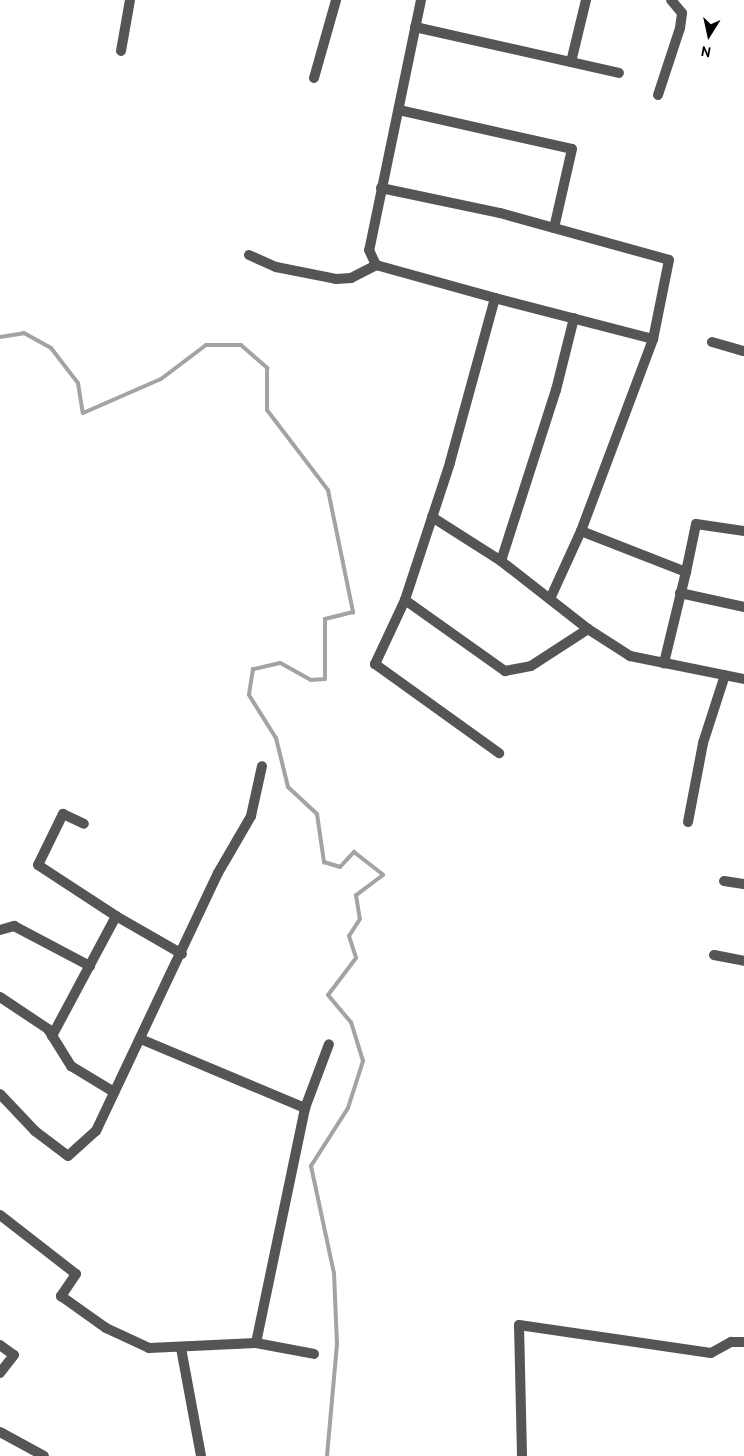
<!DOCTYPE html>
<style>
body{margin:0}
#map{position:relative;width:744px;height:1456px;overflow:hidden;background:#fff;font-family:Overpass,sans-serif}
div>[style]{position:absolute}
.stream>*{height:4px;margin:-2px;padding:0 2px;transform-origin:2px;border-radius:2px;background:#a3a3a3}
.minor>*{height:10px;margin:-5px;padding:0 5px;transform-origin:5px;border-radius:5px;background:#555}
span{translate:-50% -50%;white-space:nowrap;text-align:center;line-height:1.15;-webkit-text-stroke:5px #fff;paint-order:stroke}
.north{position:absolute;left:684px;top:10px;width:50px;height:50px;-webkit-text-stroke:4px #fff;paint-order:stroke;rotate:190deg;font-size:14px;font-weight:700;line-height:20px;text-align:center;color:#000}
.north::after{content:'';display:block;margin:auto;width:18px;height:22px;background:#000;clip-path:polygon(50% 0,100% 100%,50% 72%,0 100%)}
</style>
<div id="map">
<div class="stream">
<i style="left:0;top:337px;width:24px;rotate:-9deg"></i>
<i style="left:24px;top:333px;width:31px;rotate:29deg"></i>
<i style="left:51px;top:348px;width:44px;rotate:52.4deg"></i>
<i style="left:78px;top:383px;width:30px;rotate:81deg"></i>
<i style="left:83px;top:413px;width:85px;rotate:-23.6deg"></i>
<i style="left:161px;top:379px;width:56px;rotate:-37.1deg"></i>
<i style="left:206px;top:345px;width:35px"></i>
<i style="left:241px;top:345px;width:35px;rotate:41deg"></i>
<i style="left:267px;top:368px;width:42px;rotate:90deg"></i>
<i style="left:267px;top:410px;width:101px;rotate:52.7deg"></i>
<i style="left:328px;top:490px;width:125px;rotate:78.4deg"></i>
<i style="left:353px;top:612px;width:29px;rotate:166deg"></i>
<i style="left:325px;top:619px;width:60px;rotate:90deg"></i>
<i style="left:325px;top:679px;width:14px;rotate:176deg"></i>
<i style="left:311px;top:680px;width:35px;rotate:-151deg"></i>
<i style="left:280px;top:663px;width:28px;rotate:167deg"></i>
<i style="left:253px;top:669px;width:26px;rotate:99deg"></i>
<i style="left:249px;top:695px;width:51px;rotate:57.9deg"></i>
<i style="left:276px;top:738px;width:50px;rotate:76.2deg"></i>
<i style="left:288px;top:787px;width:40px;rotate:43deg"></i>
<i style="left:317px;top:814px;width:49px;rotate:81.7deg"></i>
<i style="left:324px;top:862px;width:17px;rotate:17deg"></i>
<i style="left:340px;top:867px;width:21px;rotate:-47deg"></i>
<i style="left:354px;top:852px;width:37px;rotate:38deg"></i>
<i style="left:383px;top:875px;width:34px;rotate:143deg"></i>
<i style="left:356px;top:895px;width:24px;rotate:81deg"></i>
<i style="left:360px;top:919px;width:20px;rotate:123deg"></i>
<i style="left:349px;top:936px;width:23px;rotate:72deg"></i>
<i style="left:356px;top:958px;width:46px;rotate:127.1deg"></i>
<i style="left:328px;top:995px;width:35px;rotate:50deg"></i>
<i style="left:351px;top:1022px;width:41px;rotate:72.9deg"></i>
<i style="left:363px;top:1061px;width:49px;rotate:107.7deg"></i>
<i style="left:348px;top:1108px;width:69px;rotate:122.5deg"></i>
<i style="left:311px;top:1166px;width:109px;rotate:77.9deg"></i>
<i style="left:334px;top:1273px;width:71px;rotate:87.6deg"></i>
<i style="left:337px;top:1344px;width:112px;rotate:95.1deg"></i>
</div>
<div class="minor">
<i style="left:421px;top:0;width:255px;rotate:101.7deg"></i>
<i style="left:369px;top:250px;width:17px;rotate:65deg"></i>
<i style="left:376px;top:265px;width:123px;rotate:15.5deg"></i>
<i style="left:495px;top:298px;width:171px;rotate:105.3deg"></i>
<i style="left:450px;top:463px;width:144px;rotate:108.2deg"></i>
<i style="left:405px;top:600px;width:123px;rotate:35.4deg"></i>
<i style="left:505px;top:671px;width:26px;rotate:-11deg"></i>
<i style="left:531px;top:666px;width:68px;rotate:-33deg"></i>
<i style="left:588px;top:629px;width:50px;rotate:32.7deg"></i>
<i style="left:630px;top:656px;width:116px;rotate:11.4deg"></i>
<i style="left:415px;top:27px;width:209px;rotate:12.7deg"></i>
<i style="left:121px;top:51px;width:52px;rotate:-80deg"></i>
<i style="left:571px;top:62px;width:64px;rotate:-76.4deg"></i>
<i style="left:314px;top:78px;width:81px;rotate:-74.2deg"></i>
<i style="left:658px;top:95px;width:71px;rotate:-71.8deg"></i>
<i style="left:680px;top:28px;width:15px;rotate:-82deg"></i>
<i style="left:682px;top:13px;width:17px;rotate:-130deg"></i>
<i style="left:399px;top:110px;width:177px;rotate:12.7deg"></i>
<i style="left:572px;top:149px;width:81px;rotate:102.8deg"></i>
<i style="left:381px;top:188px;width:122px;rotate:11.9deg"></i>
<i style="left:500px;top:213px;width:175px;rotate:15.5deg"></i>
<i style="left:669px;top:260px;width:81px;rotate:101.4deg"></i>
<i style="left:653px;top:339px;width:163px;rotate:-165.5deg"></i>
<i style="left:249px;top:255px;width:30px;rotate:24deg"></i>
<i style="left:276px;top:267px;width:61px;rotate:11.3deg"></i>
<i style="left:336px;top:279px;width:15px;rotate:-4deg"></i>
<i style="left:351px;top:278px;width:28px;rotate:-27deg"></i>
<i style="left:712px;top:342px;width:33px;rotate:16deg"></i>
<i style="left:432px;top:517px;width:82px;rotate:32.5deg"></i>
<i style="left:501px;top:561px;width:110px;rotate:38deg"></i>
<i style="left:581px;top:531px;width:205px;rotate:-69.4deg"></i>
<i style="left:501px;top:561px;width:180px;rotate:-72.2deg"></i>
<i style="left:556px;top:390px;width:74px;rotate:-76deg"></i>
<i style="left:686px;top:572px;width:49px;rotate:-78.2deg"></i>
<i style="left:696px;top:524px;width:49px;rotate:8.3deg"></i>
<i style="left:680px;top:593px;width:66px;rotate:12.3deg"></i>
<i style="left:550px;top:599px;width:75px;rotate:-65.5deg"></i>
<i style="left:581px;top:531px;width:113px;rotate:21.3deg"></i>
<i style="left:686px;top:572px;width:94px;rotate:103.6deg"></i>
<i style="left:405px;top:600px;width:71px;rotate:115.1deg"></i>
<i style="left:375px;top:664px;width:153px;rotate:35.7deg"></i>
<i style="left:688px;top:822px;width:80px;rotate:-79.2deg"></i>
<i style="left:703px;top:743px;width:71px;rotate:-72.1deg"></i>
<i style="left:724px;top:881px;width:20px;rotate:9deg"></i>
<i style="left:116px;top:916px;width:76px;rotate:29.9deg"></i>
<i style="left:0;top:930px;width:15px;rotate:-16deg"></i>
<i style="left:14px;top:926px;width:86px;rotate:27.8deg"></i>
<i style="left:714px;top:955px;width:31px;rotate:11deg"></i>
<i style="left:0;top:997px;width:58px;rotate:33.7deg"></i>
<i style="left:48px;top:1029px;width:44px;rotate:58.1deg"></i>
<i style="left:71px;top:1066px;width:50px;rotate:31.2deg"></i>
<i style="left:52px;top:1036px;width:136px;rotate:-61.9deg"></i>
<i style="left:116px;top:916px;width:93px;rotate:-146.8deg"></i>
<i style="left:38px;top:865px;width:57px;rotate:-63.9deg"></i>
<i style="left:63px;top:814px;width:23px;rotate:25deg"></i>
<i style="left:143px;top:1040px;width:176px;rotate:22.8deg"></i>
<i style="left:0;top:1094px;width:51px;rotate:46.6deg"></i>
<i style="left:35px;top:1131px;width:41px;rotate:37.1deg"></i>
<i style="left:68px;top:1156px;width:38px;rotate:-42deg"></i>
<i style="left:96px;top:1131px;width:285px;rotate:-64.7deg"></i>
<i style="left:218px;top:873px;width:66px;rotate:-59.9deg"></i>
<i style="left:251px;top:816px;width:51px;rotate:-77.6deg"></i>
<i style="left:0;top:1215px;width:96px;rotate:37.8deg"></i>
<i style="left:76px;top:1274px;width:27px;rotate:124deg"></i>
<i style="left:61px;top:1296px;width:55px;rotate:35.4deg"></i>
<i style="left:106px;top:1328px;width:47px;rotate:24.9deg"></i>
<i style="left:149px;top:1348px;width:107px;rotate:-2.7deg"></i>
<i style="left:256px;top:1343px;width:59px;rotate:10.7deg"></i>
<i style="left:256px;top:1343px;width:240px;rotate:-78.2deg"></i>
<i style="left:305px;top:1108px;width:68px;rotate:-69.4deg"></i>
<i style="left:0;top:1345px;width:17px;rotate:36deg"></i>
<i style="left:14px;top:1355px;width:23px;rotate:128deg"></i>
<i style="left:181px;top:1348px;width:110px;rotate:79.5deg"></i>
<i style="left:0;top:1432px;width:50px;rotate:28.6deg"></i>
<i style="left:522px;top:1456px;width:131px;rotate:-91.3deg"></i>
<i style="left:519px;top:1325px;width:194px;rotate:8.3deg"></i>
<i style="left:711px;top:1353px;width:23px;rotate:-29deg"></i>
<i style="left:731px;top:1342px;width:13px"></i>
</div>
<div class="north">N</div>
</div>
